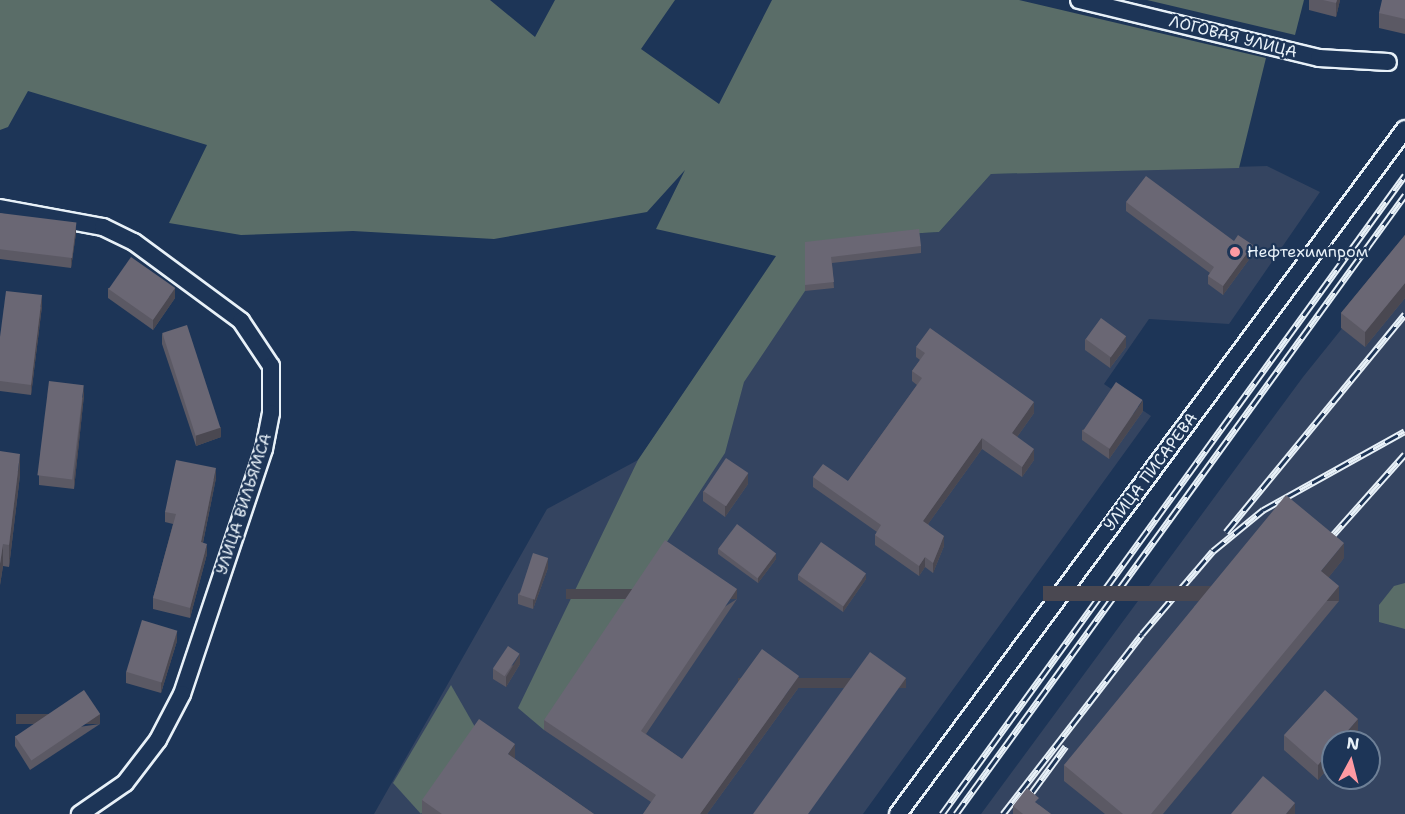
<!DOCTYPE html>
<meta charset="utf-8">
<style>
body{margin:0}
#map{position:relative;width:1405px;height:814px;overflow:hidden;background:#1d3557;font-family:"Shantell Sans",sans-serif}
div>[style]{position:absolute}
.built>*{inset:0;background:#344460}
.green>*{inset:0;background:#5a6d68}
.roads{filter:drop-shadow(2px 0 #e8f1f8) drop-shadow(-2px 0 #e8f1f8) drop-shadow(0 2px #e8f1f8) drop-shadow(0 -2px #e8f1f8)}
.street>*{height:16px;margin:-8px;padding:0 8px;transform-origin:8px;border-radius:8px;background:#1d3557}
.rail>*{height:7px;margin-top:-3.5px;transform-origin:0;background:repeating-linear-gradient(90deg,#1d3557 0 14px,#e8f1f8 0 28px);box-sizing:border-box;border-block:2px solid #e8f1f8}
.wall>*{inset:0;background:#5b5964}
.shaded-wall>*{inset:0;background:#4a4851;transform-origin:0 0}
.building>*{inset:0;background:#6a6774;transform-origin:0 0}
.dots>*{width:16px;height:16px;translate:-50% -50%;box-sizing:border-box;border:3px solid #1d3557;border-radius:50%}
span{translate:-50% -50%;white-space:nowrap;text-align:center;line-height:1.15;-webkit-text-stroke:4.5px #1d3557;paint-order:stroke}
.street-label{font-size:16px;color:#e8f1f8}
.poi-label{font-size:16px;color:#e8f1f8}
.left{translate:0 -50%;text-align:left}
.north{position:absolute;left:1321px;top:730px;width:60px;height:60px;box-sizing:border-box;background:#1d3557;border:2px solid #6e8097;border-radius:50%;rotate:7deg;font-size:16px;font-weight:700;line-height:24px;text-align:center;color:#e8f1f8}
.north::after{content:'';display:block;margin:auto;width:21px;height:27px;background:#ff9aa2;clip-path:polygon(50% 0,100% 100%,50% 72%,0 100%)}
</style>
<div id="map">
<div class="built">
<i style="clip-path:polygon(1267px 166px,1320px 192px,1229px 324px,1149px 319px,1104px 384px,1151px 416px,863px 814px,374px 814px,547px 509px,638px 460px,777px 256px,856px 237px,939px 232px,991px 174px)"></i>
<i style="clip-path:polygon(evenodd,1405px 250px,1405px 814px,981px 814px,1303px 377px,1405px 250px,1333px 742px,1369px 742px,1369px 778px,1333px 778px,1333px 742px)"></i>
</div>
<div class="green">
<i style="clip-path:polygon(0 0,490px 0,535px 37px,555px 0,675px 0,641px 49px,719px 104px,772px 0,1019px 0,1266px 58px,1239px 168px,991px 174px,939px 232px,856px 237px,807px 266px,805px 291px,744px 382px,725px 453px,544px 730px,518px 708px,638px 460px,776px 256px,656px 229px,685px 170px,647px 212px,494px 239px,353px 231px,241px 235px,169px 223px,207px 145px,28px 91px,8px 127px,0 130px)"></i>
<i style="clip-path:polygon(1147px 0,1304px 0,1295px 35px)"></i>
<i style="clip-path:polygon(1405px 583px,1405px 629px,1379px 622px,1379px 605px,1394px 586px)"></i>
<i style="clip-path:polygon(451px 685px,479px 734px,421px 814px,393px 783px)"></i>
</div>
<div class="roads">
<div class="street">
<i style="left:1079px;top:0;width:247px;rotate:13.6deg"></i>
<i style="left:1319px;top:58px;width:69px;rotate:3.3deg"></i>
<i style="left:0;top:208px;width:105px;rotate:10.5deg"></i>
<i style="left:103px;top:227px;width:34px;rotate:26deg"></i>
<i style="left:134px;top:242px;width:133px;rotate:36.4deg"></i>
<i style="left:241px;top:321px;width:54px;rotate:56.3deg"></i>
<i style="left:271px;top:366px;width:47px;rotate:90deg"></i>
<i style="left:271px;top:413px;width:37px;rotate:101deg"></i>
<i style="left:264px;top:449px;width:258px;rotate:108.5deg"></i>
<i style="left:182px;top:694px;width:52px;rotate:117.6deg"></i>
<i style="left:158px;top:740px;width:54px;rotate:127.5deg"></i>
<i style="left:125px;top:783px;width:55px;rotate:145.4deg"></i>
<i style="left:898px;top:814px;width:852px;rotate:-53.49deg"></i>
</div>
</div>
<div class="rail">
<i style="left:1226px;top:532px;width:282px;rotate:-50.6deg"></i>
<i style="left:1323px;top:546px;width:123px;rotate:-48.3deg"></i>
<i style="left:942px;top:814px;width:789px;rotate:-54.07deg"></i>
<i style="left:956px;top:814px;width:765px;rotate:-54.04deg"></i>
<i style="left:1003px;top:814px;width:227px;rotate:-52.3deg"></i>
<i style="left:1142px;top:634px;width:109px;rotate:-49.5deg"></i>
<i style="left:1213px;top:551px;width:65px;rotate:-39.4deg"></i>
<i style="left:1263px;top:510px;width:162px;rotate:-29.1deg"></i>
<i style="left:1016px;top:814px;width:84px;rotate:-53.7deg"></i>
</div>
<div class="wall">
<i style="clip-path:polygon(1309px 0,1340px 0,1336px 17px,1309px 10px)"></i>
<i style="clip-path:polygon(1405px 0,1405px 34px,1379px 28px,1379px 13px)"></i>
<i style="clip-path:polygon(1126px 202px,1253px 254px,1223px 295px,1208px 284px,1208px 276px,1210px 273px,1126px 211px)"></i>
<i style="clip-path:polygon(0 213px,76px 233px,71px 268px,0 259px)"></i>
<i style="clip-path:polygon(1405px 235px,1405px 298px,1365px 347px,1341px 328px,1341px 313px)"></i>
<i style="clip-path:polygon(805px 242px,921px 246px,921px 253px,832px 263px,834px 288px,805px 291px)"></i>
<i style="clip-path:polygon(108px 288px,175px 298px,153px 330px,108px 298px)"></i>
<i style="clip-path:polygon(42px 306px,31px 395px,0 391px,0 337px)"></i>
<i style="clip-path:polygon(162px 333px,221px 437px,196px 446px,162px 344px)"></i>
<i style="clip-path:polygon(1085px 339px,1126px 347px,1110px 368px,1085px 350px)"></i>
<i style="clip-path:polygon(916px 347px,1034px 413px,1017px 437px,1034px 460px,1022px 477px,982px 449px,928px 524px,944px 546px,933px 573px,925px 567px,919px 576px,875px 545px,875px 535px,877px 532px,813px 487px,813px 477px,848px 481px,917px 385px,912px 381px,912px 371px,920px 360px,916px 357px)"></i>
<i style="clip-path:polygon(84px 395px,74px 489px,39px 485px,39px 475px)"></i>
<i style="clip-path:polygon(1143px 411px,1109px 459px,1082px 440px,1082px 430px)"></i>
<i style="clip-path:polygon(0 451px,20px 475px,9px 567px,3px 566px,0 585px)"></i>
<i style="clip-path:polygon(216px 478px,203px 543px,207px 554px,190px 618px,153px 609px,153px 598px,173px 524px,165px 522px,165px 512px)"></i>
<i style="clip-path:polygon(748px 484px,725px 517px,703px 501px,703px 491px)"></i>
<i style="clip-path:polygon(718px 549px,776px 559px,758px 583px,718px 554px)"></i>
<i style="clip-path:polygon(1344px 558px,1328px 578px,1339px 601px,1163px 814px,1105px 814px,1064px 781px,1064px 765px)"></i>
<i style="clip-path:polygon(548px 568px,533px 609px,518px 604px,518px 594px)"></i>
<i style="clip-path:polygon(798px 575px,866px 579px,843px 612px,798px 580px)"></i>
<i style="clip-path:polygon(737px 599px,646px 734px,682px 759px,799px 687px,707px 814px,643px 814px,651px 802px,544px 730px,544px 720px)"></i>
<i style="clip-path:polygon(177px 641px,161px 693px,126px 683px,126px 672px)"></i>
<i style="clip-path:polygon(520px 664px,506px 687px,493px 679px,493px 669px)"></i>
<i style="clip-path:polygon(100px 724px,30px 770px,15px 746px,15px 736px)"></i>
<i style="clip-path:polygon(1358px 734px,1351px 742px,1333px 742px,1333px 762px,1318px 780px,1284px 750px,1284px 735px)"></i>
<i style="clip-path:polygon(515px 759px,594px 814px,422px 814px,422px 800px)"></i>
<i style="clip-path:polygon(1039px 805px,1051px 814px,1013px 814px,1013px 806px)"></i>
</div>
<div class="shaded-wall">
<i style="clip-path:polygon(1337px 0,1340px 0,1336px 17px,1336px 3px)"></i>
<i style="clip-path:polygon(76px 223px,76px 233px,71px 268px,71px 258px)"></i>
<i style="clip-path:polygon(1253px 245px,1253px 254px,1223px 295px,1223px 286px)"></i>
<i style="clip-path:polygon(1405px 283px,1405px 298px,1365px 347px,1365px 332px)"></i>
<i style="clip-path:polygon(175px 288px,175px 298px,153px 330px,153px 320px)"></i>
<i style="clip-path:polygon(42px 295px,42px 306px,31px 395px,31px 385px)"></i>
<i style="clip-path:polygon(1126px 336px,1126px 347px,1110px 368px,1110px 358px)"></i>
<i style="clip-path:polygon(84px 385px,84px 395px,74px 489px,74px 479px)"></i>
<i style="clip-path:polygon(1143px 400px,1143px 411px,1109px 459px,1109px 449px)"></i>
<i style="clip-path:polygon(1034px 402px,1034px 413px,1012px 444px,1012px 433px)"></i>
<i style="clip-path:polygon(221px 427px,221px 437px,196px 446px,196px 435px)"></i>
<i style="clip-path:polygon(982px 438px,982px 449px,923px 531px,923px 521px)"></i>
<i style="clip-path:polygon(1034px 449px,1034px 460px,1022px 477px,1022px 467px)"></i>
<i style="clip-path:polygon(20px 454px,20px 475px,9px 567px,9px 545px)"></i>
<i style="clip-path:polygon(216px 468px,216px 478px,201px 552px,201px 542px)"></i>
<i style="clip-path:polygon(748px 473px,748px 484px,725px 517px,725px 506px)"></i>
<i style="clip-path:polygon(944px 536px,944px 546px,933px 573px,933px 563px)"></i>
<i style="clip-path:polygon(1344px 543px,1344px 558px,1321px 587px,1321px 571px)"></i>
<i style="clip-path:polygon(3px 544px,3px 566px,0 585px,0 564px)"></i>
<i style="clip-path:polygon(207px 544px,207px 554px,190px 618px,190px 608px)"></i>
<i style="clip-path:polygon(776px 553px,776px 559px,758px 583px,758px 578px)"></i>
<i style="clip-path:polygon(925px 557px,925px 567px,919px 576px,919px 566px)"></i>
<i style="clip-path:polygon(548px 558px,548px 568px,533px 609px,533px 599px)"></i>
<i style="clip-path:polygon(866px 574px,866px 579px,843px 612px,843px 607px)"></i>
<i style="left:1339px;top:586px;width:15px;height:296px;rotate:90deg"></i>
<i style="left:737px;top:589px;width:10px;height:171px;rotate:90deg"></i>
<i style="clip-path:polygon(177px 631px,177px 641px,161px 693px,161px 683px)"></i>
<i style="clip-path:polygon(520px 654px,520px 664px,506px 687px,506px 677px)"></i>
<i style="clip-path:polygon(799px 676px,799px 687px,707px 814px,700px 814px)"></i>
<i style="left:906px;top:678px;width:10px;height:168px;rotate:90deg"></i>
<i style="left:100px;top:714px;width:10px;height:84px;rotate:90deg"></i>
<i style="clip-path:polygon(1358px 719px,1358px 734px,1351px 742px,1338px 742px)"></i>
<i style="clip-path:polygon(515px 744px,515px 759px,508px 754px)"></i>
<i style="clip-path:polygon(1333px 747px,1333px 762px,1318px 780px,1318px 765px)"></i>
<i style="clip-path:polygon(1295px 803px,1295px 814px,1286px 814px)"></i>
</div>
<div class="building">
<i style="clip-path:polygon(1323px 0,1337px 0,1336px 3px)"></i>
<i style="clip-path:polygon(1382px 0,1405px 0,1405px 19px,1379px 13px)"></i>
<i style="clip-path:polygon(1146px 176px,1234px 241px,1238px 235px,1253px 245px,1223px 286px,1208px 276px,1214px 267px,1126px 202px)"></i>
<i style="left:0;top:213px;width:77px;height:36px;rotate:7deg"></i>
<i style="clip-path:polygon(919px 229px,921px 246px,831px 257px,834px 282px,805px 285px,805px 242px)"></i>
<i style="clip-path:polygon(1405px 235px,1405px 283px,1365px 332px,1341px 313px)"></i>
<i style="left:131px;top:257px;width:54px;height:39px;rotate:35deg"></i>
<i style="clip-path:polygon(6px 291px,42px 295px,31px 385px,0 381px,0 337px)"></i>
<i style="left:1101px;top:318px;width:31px;height:26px;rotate:36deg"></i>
<i style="left:187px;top:325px;width:108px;height:26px;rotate:72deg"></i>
<i style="clip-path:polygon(930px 328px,1034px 402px,1012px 433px,1034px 449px,1022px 467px,982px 438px,923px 521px,944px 536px,933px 563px,925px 557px,919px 566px,875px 535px,881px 525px,813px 477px,823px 464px,848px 481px,922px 378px,912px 371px,925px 353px,916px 347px)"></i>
<i style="left:49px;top:381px;width:35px;height:95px;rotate:7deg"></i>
<i style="left:1116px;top:382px;width:32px;height:59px;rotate:34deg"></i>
<i style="clip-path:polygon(0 451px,20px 454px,9px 545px,3px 544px,0 564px)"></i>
<i style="left:726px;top:458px;width:27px;height:40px;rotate:34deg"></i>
<i style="clip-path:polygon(176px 460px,216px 468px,201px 542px,207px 544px,190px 608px,153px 598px,176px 514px,165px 512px)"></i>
<i style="clip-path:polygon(1286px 495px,1344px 543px,1321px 571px,1339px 586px,1151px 814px,1123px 814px,1064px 765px)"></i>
<i style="left:737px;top:524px;width:49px;height:31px;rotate:37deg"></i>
<i style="clip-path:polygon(665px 540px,737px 589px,641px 731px,682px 759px,762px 649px,799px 676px,700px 814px,643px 814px,656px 795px,544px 720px)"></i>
<i style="left:821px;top:542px;width:55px;height:40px;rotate:35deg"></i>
<i style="left:533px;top:553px;width:16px;height:44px;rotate:18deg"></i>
<i style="left:142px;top:620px;width:37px;height:54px;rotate:17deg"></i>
<i style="left:508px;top:646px;width:14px;height:27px;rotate:34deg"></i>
<i style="clip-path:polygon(870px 652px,906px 678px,808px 814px,753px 814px)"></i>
<i style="left:84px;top:690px;width:29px;height:83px;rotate:56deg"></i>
<i style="clip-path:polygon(1325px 690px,1358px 719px,1338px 742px,1333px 742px,1333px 747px,1318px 765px,1284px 735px)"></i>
<i style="clip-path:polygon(479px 719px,515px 744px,508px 754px,594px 814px,442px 814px,422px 800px)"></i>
<i style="clip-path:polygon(1263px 776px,1295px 803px,1286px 814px,1231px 814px)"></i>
<i style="clip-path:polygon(1027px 788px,1039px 798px,1035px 802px,1051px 814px,1023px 814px,1013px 806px)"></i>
</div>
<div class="dots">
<i style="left:1235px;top:252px;background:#ff9aa2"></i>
</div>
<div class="street-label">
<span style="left:1233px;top:37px;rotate:14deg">ЛОГОВАЯ УЛИЦА</span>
<span style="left:1151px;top:472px;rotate:-53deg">УЛИЦА ПИСАРЕВА</span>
<span style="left:244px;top:504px;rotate:-72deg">УЛИЦА ВИЛЬЯМСА</span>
</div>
<div class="poi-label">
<span class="left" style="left:1247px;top:252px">Нефтехимпром</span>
</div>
<div class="north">N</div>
</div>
